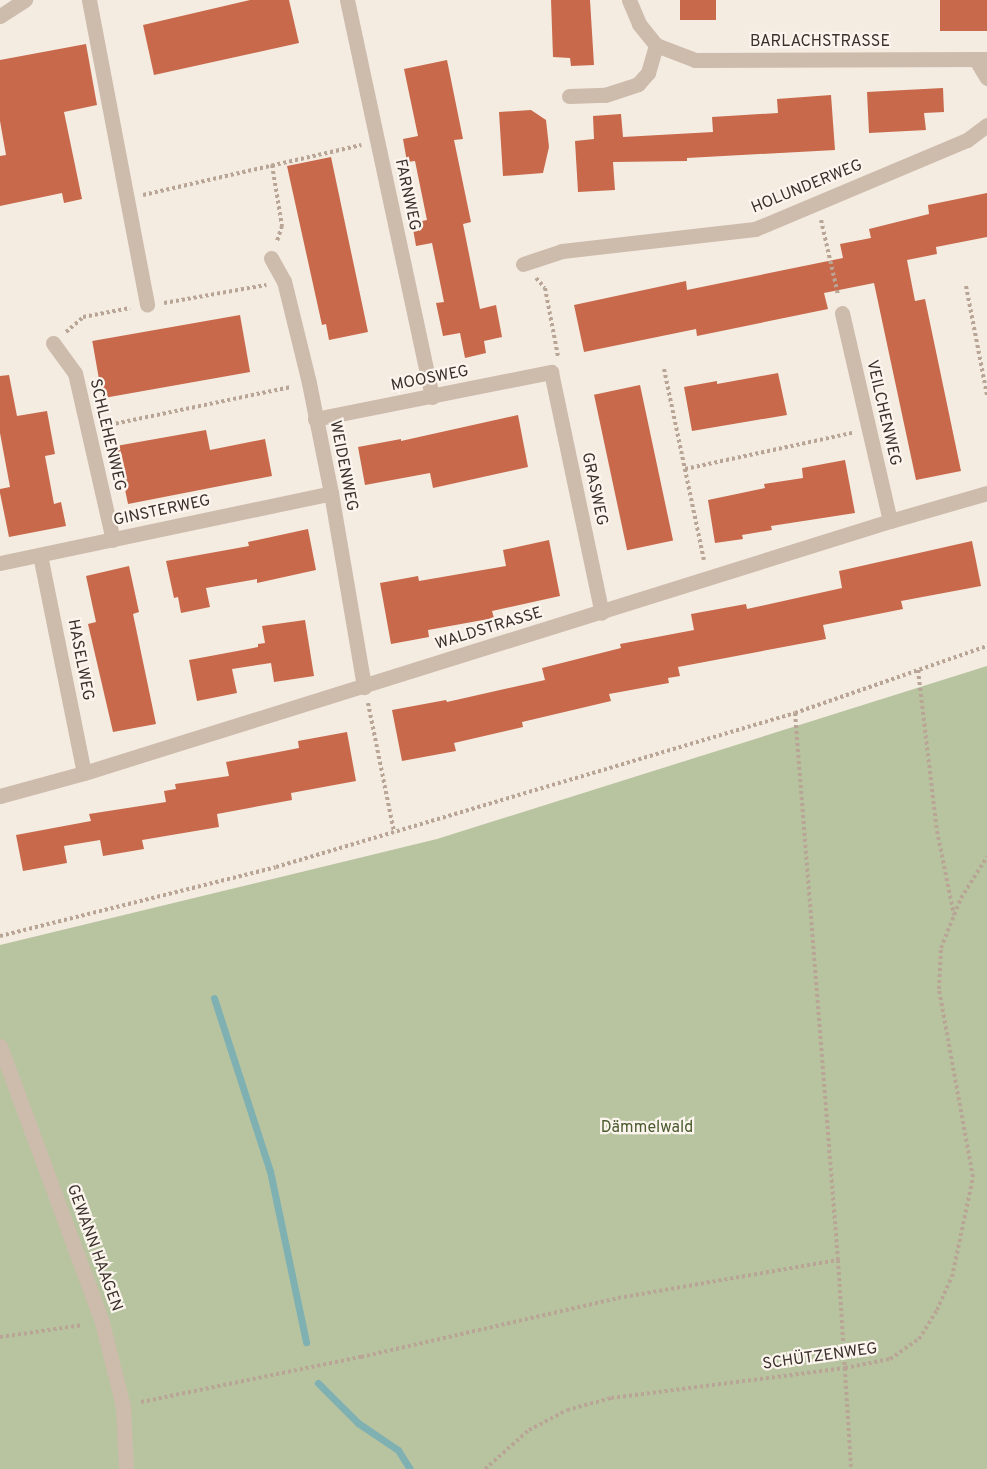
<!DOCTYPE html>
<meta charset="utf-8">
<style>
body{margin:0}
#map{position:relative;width:987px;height:1469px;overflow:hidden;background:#f4ebe1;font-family:Overpass,sans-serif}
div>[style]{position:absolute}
.green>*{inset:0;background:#b8c4a0}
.stream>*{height:7px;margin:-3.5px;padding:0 3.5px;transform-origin:3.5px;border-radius:3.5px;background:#7fb0b2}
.building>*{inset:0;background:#c8694b;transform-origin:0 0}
.path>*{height:4px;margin-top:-2px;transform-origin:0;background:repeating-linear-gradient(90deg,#b9a596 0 3px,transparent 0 6px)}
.minor>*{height:15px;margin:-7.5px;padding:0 7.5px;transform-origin:7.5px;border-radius:7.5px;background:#cdbbac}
span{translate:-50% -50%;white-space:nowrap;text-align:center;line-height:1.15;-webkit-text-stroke:4.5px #fbf5ee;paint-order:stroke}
.street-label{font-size:16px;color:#3b302b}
.park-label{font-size:16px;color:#4a5a2e}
</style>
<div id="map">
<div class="green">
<i style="clip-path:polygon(987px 666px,987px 1469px,0 1469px,0 945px,437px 839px)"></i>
</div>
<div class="stream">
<i style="left:214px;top:998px;width:182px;rotate:72.1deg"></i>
<i style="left:270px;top:1171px;width:175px;rotate:78.1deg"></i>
<i style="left:318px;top:1383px;width:57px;rotate:45deg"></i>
<i style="left:358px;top:1423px;width:48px;rotate:34deg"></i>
<i style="left:398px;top:1450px;width:22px;rotate:58deg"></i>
</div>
<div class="building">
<i style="clip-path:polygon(250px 0,289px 0,299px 43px,154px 75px,143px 25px)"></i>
<i style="clip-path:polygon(551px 0,590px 0,594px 65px,571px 66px,570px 58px,553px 57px)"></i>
<i style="left:680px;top:0;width:36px;height:20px"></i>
<i style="left:940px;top:0;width:47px;height:31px"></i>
<i style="clip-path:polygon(86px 44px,97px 105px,64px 112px,82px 199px,64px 203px,62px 193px,0 206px,0 156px,6px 155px,0 121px,0 60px)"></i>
<i style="clip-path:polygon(447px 60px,463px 139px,454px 140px,471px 222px,463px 224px,480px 309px,496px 305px,502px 337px,484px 341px,486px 353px,465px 358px,460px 333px,443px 336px,436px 303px,444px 302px,432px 243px,416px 246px,412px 223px,427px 220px,415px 161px,407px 162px,403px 139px,418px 136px,404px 69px)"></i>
<i style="clip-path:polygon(943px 88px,944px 112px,924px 113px,926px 130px,869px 133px,867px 92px)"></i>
<i style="clip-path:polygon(831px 95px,835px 150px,687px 158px,687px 161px,613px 162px,615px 190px,578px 192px,575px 141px,594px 139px,593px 116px,621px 114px,623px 137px,713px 132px,712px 117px,778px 113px,777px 99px)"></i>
<i style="clip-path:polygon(531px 110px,546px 120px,549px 147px,543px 173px,503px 176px,499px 112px)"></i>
<i style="clip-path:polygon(331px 157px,368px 332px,329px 340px,326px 324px,322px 325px,287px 166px)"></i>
<i style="clip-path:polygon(987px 193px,987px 237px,936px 247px,937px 254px,907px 260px,915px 301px,925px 299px,961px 471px,916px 480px,874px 283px,824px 293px,828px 309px,697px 336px,696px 329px,584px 352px,574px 305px,686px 281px,687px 290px,843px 258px,840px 244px,871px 238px,869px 229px,929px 214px,928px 205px)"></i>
<i style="left:240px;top:315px;width:58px;height:150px;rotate:80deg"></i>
<i style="clip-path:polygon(778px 373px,787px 415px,692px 431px,684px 387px,717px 381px,717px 384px)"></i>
<i style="clip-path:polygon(9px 375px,17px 416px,47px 411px,55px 454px,45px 456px,54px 504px,61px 502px,66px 526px,9px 537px,0 493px,0 489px,10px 487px,0 433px,0 376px)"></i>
<i style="left:640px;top:385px;width:159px;height:47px;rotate:78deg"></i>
<i style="clip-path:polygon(518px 415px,528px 467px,433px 488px,430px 473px,365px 485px,358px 447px,401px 439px,401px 441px)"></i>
<i style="clip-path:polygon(206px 430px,210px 450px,265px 439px,272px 476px,128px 504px,116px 446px)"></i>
<i style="clip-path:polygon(845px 460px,855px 513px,771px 526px,772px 530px,742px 535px,743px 539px,715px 543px,708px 500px,765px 488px,764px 484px,803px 478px,802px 468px)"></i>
<i style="clip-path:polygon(308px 529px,316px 570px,257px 583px,257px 579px,206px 588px,210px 607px,181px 613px,178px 597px,174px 598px,166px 561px,249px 546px,248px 542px)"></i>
<i style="clip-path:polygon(549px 540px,560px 596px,492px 611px,494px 618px,428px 630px,429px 637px,391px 644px,380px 583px,418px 576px,419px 581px,506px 566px,503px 550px)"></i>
<i style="clip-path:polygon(972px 541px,981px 586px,901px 601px,903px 609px,823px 625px,826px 639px,678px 667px,680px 676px,668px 678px,669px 683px,609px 694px,611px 701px,522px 722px,523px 727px,454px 743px,456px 751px,402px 761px,392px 710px,446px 700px,447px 702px,545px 680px,542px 668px,621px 648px,620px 644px,694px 630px,691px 614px,746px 604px,747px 609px,842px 588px,839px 571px)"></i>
<i style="clip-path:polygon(129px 566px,139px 612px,133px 614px,156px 724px,113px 732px,88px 624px,96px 622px,86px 576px)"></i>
<i style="clip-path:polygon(305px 620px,314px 676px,274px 682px,271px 663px,232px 669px,237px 693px,197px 701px,189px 660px,258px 647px,258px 644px,265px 643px,262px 626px)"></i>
<i style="clip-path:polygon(347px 732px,356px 781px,291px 793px,292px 800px,217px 814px,219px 827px,142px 840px,144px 849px,103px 856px,100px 840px,64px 846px,67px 863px,23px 871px,16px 835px,91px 821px,89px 814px,166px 802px,164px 791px,176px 789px,175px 784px,229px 776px,226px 762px,299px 748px,298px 741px)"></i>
</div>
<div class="path">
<i style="left:272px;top:165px;width:62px;rotate:80.7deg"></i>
<i style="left:282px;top:226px;width:16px;rotate:108deg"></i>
<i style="left:143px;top:195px;width:224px;rotate:-12.9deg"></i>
<i style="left:821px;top:220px;width:77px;rotate:77.2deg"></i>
<i style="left:536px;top:278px;width:13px;rotate:48deg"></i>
<i style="left:545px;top:288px;width:69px;rotate:79.2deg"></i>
<i style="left:966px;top:286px;width:111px;rotate:79.1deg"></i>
<i style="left:164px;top:303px;width:104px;rotate:-10deg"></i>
<i style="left:66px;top:332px;width:23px;rotate:-41deg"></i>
<i style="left:83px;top:317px;width:48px;rotate:-10.8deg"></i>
<i style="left:664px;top:369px;width:195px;rotate:78.2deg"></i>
<i style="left:104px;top:426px;width:191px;rotate:-11.8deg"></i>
<i style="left:685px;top:469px;width:171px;rotate:-12.2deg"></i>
<i style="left:918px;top:670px;width:162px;rotate:83.3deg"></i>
<i style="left:937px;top:831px;width:86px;rotate:78.6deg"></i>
<i style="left:368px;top:703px;width:132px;rotate:78.6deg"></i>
<i style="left:795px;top:713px;width:549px;rotate:85.51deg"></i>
<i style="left:838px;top:1260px;width:209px;rotate:86.4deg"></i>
<i style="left:0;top:936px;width:284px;rotate:-14deg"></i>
<i style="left:276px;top:867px;width:541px;rotate:-16.53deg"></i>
<i style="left:795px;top:713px;width:203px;rotate:-19.2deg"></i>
<i style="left:0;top:1337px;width:84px;rotate:-8.2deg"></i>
<i style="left:141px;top:1402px;width:225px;rotate:-11.6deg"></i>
<i style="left:361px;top:1357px;width:264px;rotate:-12.9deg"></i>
<i style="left:618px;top:1298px;width:223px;rotate:-9.8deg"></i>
<i style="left:485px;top:1469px;width:59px;rotate:-41.6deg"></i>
<i style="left:529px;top:1430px;width:43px;rotate:-27.8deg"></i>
<i style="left:567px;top:1410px;width:46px;rotate:-15.3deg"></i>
<i style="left:611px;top:1398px;width:236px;rotate:-7.3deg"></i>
<i style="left:845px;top:1368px;width:46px;rotate:-11.3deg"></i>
<i style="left:890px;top:1359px;width:35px;rotate:-35deg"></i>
<i style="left:919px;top:1339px;width:34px;rotate:-58deg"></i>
<i style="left:937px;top:1310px;width:36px;rotate:-66deg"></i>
<i style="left:952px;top:1277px;width:102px;rotate:-78.1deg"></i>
<i style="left:973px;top:1177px;width:191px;rotate:-100.3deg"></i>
<i style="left:939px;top:989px;width:41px;rotate:-87.2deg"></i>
<i style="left:941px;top:948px;width:54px;rotate:-68.2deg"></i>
<i style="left:961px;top:898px;width:49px;rotate:-57.6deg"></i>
</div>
<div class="minor">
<i style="left:89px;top:0;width:310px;rotate:79.2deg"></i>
<i style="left:347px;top:0;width:406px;rotate:77.9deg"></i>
<i style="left:629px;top:0;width:26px;rotate:67deg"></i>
<i style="left:639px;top:24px;width:27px;rotate:51deg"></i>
<i style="left:656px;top:45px;width:42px;rotate:21deg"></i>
<i style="left:695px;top:60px;width:292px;rotate:-0.2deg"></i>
<i style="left:0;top:16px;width:30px;rotate:-33deg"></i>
<i style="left:976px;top:60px;width:21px;rotate:59deg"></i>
<i style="left:569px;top:96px;width:36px;rotate:-2deg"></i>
<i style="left:605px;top:95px;width:35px;rotate:-18deg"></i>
<i style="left:638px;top:84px;width:15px;rotate:-48deg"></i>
<i style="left:648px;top:73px;width:29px;rotate:-74deg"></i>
<i style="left:271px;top:258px;width:26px;rotate:61deg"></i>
<i style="left:284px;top:281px;width:105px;rotate:76.2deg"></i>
<i style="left:309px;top:383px;width:112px;rotate:78.7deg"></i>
<i style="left:331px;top:493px;width:197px;rotate:80.3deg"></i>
<i style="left:523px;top:264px;width:41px;rotate:-18.4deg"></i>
<i style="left:562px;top:251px;width:194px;rotate:-6.5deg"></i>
<i style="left:755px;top:229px;width:230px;rotate:-22.8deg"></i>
<i style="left:967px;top:140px;width:25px;rotate:-37deg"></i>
<i style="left:842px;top:313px;width:213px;rotate:77deg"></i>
<i style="left:53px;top:343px;width:37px;rotate:54deg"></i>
<i style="left:75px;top:373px;width:171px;rotate:77.2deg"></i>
<i style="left:315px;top:419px;width:241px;rotate:-11.3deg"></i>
<i style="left:551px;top:372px;width:246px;rotate:78.1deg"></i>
<i style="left:40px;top:555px;width:222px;rotate:78.6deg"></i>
<i style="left:0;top:563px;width:338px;rotate:-11.9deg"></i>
<i style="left:0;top:796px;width:87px;rotate:-15.3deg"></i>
<i style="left:84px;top:773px;width:844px;rotate:-17.36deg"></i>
<i style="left:890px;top:521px;width:101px;rotate:-16.1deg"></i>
<i style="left:0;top:1046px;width:294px;rotate:69.7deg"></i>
<i style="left:102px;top:1322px;width:87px;rotate:76deg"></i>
<i style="left:123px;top:1406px;width:63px;rotate:87.3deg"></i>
</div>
<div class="street-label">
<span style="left:820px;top:42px">BARLACHSTRASSE</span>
<span style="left:807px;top:187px;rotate:-22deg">HOLUNDERWEG</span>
<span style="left:407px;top:195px;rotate:78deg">FARNWEG</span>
<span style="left:430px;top:379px;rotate:-11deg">MOOSWEG</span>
<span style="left:883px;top:413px;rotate:77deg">VEILCHENWEG</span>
<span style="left:107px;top:435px;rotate:77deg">SCHLEHENWEG</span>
<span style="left:343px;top:466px;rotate:79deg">WEIDENWEG</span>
<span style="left:594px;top:489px;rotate:78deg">GRASWEG</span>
<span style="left:162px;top:511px;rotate:-12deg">GINSTERWEG</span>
<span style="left:489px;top:629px;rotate:-17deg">WALDSTRASSE</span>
<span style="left:80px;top:660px;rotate:79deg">HASELWEG</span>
<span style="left:94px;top:1248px;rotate:70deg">GEWANN HAAGEN</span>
<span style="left:820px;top:1357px;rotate:-8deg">SCHÜTZENWEG</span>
</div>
<div class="park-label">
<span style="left:647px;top:1128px">Dämmelwald</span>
</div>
</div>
